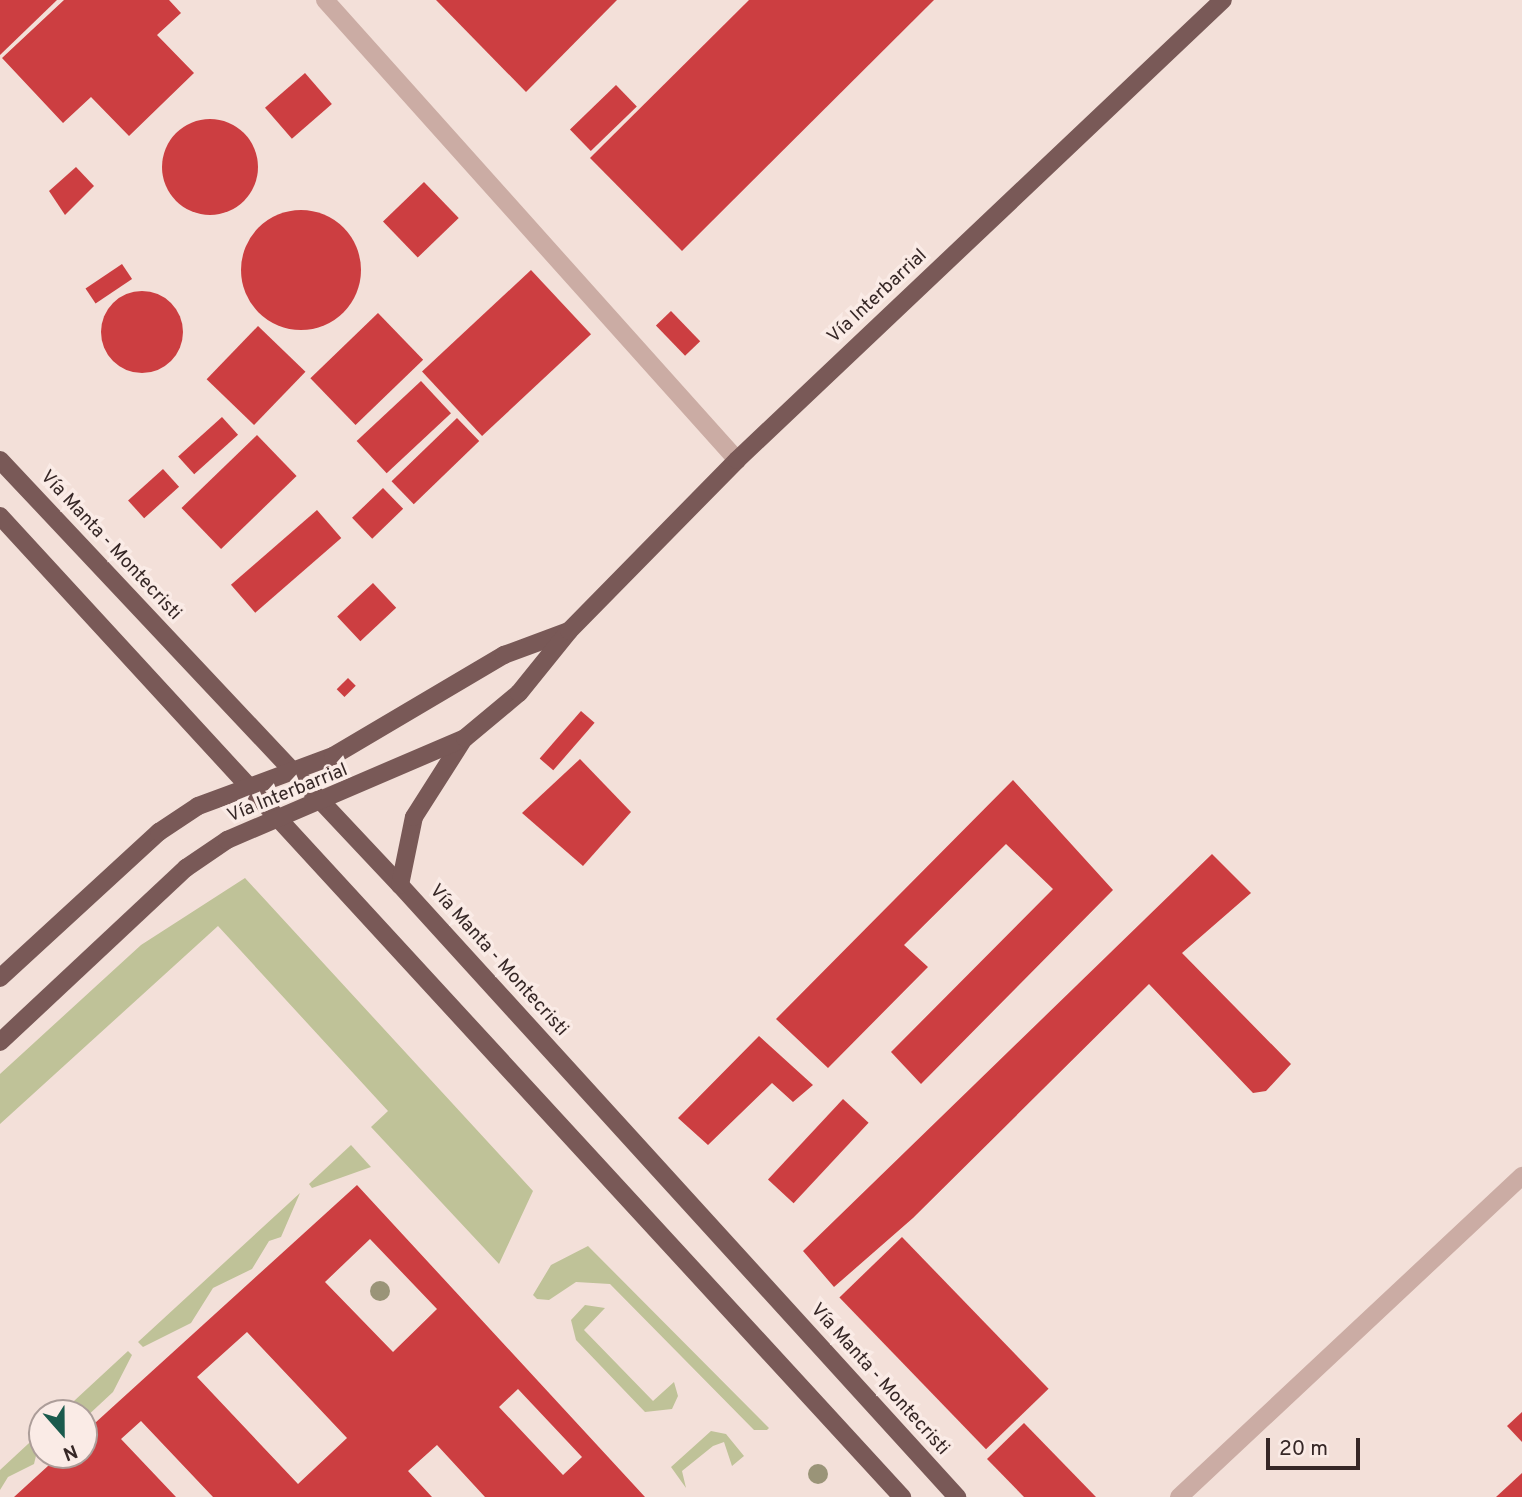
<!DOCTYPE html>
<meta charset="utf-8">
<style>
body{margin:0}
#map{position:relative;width:1522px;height:1497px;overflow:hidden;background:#f3e0d9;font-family:Overpass,sans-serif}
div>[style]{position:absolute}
.green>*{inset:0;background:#bfc298}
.building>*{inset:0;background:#cc3e41;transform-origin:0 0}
.round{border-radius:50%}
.minor>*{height:18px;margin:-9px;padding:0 9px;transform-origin:9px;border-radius:9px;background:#cbaca4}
.major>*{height:18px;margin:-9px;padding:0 9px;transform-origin:9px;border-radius:9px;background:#795957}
.trees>*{width:20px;height:20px;margin:-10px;border-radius:50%;background:#9a9478}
span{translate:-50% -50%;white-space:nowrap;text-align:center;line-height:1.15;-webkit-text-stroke:7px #faebe6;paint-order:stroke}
.street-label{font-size:19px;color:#362726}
.north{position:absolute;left:28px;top:1399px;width:70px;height:70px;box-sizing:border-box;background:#faebe6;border:2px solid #ac9d99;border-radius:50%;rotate:159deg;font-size:19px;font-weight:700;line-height:28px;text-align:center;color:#362726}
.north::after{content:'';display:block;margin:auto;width:24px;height:32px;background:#1a5a4d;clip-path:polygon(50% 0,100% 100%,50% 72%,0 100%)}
.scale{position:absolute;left:1266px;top:1438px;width:94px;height:32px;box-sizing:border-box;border:4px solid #362726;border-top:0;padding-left:9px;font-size:21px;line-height:24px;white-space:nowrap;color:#362726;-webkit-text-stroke:5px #faebe6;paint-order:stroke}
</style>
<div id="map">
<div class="green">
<i style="clip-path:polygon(245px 878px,533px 1191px,499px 1264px,371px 1127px,388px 1111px,218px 926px,0 1124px,0 1074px,141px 945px)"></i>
<i style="clip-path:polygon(351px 1145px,371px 1167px,312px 1188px,309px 1184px)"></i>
<i style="clip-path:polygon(300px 1193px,281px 1237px,269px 1241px,252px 1269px,213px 1288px,191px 1323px,143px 1347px,138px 1342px)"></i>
<i style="clip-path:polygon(588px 1246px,769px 1428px,767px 1430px,754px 1430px,610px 1284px,576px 1282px,549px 1300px,537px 1299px,533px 1295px,551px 1265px)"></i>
<i style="clip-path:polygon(585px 1305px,605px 1308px,584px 1330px,653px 1401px,674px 1382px,678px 1396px,672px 1409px,645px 1412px,576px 1340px,571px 1320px)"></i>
<i style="clip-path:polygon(128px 1351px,132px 1355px,113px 1392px,84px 1419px,84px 1413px,61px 1413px)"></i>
<i style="clip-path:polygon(42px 1431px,34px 1464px,8px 1477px,0 1490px,0 1470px)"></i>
<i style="clip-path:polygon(711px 1431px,726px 1434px,744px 1456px,732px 1466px,724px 1442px,713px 1446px,682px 1471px,686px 1488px,671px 1467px)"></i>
</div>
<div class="building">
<i style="clip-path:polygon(0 0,57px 0,0 55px)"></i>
<i style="clip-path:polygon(64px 0,169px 0,181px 13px,157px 35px,194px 73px,129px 136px,91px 97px,63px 123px,2px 58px)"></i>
<i style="clip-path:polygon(436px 0,617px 0,526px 92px)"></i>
<i style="clip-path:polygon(749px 0,934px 0,682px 251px,590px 158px)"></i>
<i style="left:305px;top:73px;width:41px;height:53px;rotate:49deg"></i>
<i style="left:616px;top:85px;width:30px;height:64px;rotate:46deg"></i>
<i class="round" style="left:162px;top:119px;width:96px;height:96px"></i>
<i style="clip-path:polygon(76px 167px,94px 186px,65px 215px,49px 191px)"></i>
<i style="left:424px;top:182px;width:50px;height:57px;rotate:46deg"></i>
<i class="round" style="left:241px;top:210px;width:120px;height:120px"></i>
<i style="left:122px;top:264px;width:18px;height:44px;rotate:56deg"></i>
<i style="left:531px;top:270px;width:88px;height:149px;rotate:47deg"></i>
<i class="round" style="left:101px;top:291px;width:82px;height:82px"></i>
<i style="left:671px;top:311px;width:42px;height:21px;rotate:46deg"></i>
<i style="left:378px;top:313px;width:65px;height:94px;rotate:46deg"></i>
<i style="left:258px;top:326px;width:66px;height:74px;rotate:44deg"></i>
<i style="left:421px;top:381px;width:44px;height:88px;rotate:47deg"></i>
<i style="left:222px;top:417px;width:24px;height:59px;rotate:48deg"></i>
<i style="left:457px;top:418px;width:32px;height:91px;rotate:46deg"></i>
<i style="left:257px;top:435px;width:57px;height:105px;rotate:46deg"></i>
<i style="left:163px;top:469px;width:24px;height:47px;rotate:48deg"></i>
<i style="left:383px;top:488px;width:29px;height:43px;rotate:46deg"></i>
<i style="left:317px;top:510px;width:37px;height:114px;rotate:49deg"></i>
<i style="left:373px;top:583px;width:34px;height:49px;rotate:47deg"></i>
<i style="left:348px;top:678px;width:11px;height:16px;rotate:45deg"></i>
<i style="left:581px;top:711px;width:18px;height:63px;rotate:41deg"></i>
<i style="clip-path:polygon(580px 759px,631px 812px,583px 866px,522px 813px)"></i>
<i style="clip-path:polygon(1013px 780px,1113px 890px,921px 1084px,891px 1052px,1053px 889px,1006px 844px,904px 945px,928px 967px,828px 1068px,776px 1019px)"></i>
<i style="clip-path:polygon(1212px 854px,1251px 893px,1182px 953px,1291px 1064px,1266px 1091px,1253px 1093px,1149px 984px,913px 1218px,834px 1287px,803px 1251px)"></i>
<i style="clip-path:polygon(759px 1036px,813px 1085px,793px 1102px,772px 1083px,708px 1145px,678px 1118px)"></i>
<i style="left:843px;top:1099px;width:35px;height:110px;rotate:43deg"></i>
<i style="clip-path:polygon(evenodd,357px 1185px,645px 1497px,485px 1497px,437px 1445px,408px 1471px,432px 1497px,213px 1497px,141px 1421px,121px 1439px,176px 1497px,14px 1497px,60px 1455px,84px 1455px,84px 1433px,357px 1185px,370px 1239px,437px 1309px,393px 1352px,325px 1282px,370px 1239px,357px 1185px,247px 1332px,347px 1438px,298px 1484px,197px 1377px,247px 1332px,357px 1185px,518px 1389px,582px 1457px,563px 1475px,499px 1407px,518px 1389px)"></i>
<i style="left:902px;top:1237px;width:211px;height:87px;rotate:46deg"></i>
<i style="clip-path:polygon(1522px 1412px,1522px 1442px,1507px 1426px)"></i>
<i style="clip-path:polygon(1024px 1423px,1096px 1497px,1024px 1497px,987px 1459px)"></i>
<i style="clip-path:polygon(1522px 1473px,1522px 1497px,1496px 1497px)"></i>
</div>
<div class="minor">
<i style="left:325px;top:0;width:618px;rotate:48.15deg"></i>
<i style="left:1179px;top:1497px;width:470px;rotate:-43.1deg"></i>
</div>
<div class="major">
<i style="left:0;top:460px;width:584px;rotate:46.74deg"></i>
<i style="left:400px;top:885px;width:828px;rotate:47.69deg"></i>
<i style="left:0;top:516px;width:1333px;rotate:47.4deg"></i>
<i style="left:400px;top:885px;width:69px;rotate:-78.4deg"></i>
<i style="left:414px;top:817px;width:91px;rotate:-57.5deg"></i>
<i style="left:0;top:978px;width:216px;rotate:-42.6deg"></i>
<i style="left:159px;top:832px;width:47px;rotate:-33.7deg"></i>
<i style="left:198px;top:806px;width:144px;rotate:-20.3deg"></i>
<i style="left:333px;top:756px;width:199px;rotate:-30.6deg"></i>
<i style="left:504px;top:655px;width:69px;rotate:-20.3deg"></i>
<i style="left:0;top:1042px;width:255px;rotate:-43.1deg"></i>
<i style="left:186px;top:868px;width:50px;rotate:-34.3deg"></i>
<i style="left:227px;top:840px;width:259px;rotate:-23.2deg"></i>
<i style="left:465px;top:738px;width:70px;rotate:-39.8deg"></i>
<i style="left:519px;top:693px;width:80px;rotate:-51.1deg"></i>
<i style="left:569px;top:631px;width:240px;rotate:-45.5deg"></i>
<i style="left:737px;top:460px;width:669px;rotate:-43.43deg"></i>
</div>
<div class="trees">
<i style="left:380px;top:1291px"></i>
<i style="left:818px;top:1474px"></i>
</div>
<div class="street-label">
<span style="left:878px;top:297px;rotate:-43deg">Vía Interbarrial</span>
<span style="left:110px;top:546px;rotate:47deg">Vía Manta - Montecristi</span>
<span style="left:288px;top:794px;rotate:-22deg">Vía Interbarrial</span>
<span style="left:498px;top:961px;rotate:48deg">Vía Manta - Montecristi</span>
<span style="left:879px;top:1380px;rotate:48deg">Vía Manta - Montecristi</span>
</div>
<div class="north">N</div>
<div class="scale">20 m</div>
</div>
